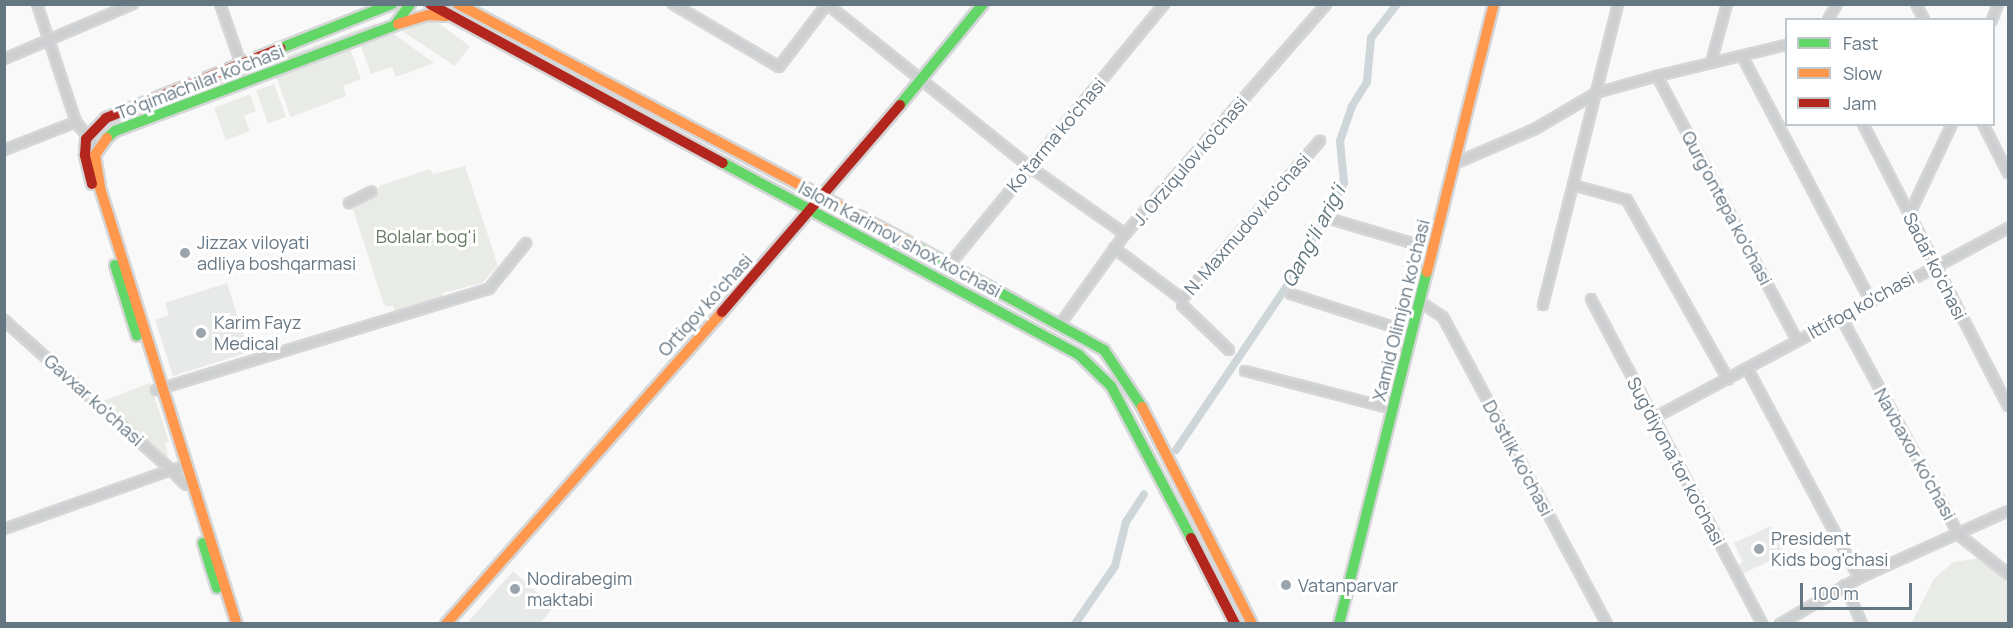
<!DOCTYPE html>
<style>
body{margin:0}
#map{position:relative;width:2013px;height:628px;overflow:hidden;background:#f9f9f9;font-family:Manrope,sans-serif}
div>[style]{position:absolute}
.built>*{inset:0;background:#e8e9e9}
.green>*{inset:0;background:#e8ebe6;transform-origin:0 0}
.canal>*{height:8px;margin:-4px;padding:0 4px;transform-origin:4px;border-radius:4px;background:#ced6d9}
.roads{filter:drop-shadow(2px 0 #d5d6d7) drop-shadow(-2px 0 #d5d6d7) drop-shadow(0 2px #d5d6d7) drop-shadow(0 -2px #d5d6d7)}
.street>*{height:8px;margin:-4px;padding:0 4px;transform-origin:4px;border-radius:4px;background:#cecfd0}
.fast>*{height:10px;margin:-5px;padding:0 5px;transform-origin:5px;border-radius:5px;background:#63d668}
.slow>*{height:10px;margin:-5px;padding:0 5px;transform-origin:5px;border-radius:5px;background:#ff974d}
.jam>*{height:10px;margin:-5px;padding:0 5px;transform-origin:5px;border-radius:5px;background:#b3261e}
.dots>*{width:16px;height:16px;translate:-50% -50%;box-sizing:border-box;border:3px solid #fff;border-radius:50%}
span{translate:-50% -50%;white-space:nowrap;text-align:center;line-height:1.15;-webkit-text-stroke:6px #fff;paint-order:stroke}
.street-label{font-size:18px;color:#657683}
.park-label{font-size:18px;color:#687a64}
.poi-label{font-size:18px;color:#657683}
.left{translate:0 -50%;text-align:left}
.water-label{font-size:20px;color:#60757c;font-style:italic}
.frame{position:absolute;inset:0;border:6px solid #657683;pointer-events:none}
.legend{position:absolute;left:1785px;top:18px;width:210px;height:108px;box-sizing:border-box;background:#fff;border:2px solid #c1c8cd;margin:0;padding:8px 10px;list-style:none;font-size:18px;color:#657683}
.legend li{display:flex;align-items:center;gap:12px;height:30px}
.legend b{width:30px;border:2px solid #c1c8cd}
.scale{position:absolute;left:1800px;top:583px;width:112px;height:27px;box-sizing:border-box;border:3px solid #657683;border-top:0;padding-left:8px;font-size:18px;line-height:21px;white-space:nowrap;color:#657683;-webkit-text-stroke:4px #fff;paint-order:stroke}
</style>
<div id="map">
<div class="built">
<i style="clip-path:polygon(227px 283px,249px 352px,173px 376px,155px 320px,169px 315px,165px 303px)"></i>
<i style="clip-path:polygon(1771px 526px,1784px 554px,1742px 574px,1738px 565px,1743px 562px,1734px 543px)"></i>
<i style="clip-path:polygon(513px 571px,554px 607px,540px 623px,467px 623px)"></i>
</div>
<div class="green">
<i style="clip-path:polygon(434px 20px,470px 46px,455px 66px,402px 31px)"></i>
<i style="clip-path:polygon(376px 23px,377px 26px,254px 72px,253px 68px)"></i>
<i style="clip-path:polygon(394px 34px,434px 63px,396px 77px,392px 67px,371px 74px,361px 46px)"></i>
<i style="clip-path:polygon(350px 49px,361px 79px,343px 86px,346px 96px,291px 117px,276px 77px)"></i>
<i style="left:244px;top:72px;width:3px;height:151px;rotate:72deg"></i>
<i style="left:274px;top:84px;width:35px;height:19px;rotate:70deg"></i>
<i style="clip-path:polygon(250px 94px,256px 111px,244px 116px,250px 131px,226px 140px,214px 108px)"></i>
<i style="clip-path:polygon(465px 166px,498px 266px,482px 283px,442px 293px,443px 297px,395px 312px,393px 306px,385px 306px,383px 302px,353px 209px,376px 196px,379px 186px,430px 169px,433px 174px)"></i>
<i style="clip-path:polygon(150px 383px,169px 442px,165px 443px,168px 455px,162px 460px,103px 401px)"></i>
<i style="clip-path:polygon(1981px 558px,2008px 577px,2008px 623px,1911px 624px,1934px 579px,1953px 562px)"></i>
</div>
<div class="canal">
<i style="left:1176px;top:450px;width:198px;rotate:-55.9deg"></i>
<i style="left:1287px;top:286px;width:118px;rotate:-61deg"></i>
<i style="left:1344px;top:183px;width:42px;rotate:-95.4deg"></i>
<i style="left:1340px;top:141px;width:37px;rotate:-71deg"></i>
<i style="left:1352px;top:106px;width:28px;rotate:-58deg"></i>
<i style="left:1367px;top:82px;width:44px;rotate:-84.8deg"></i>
<i style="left:1371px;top:38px;width:43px;rotate:-52.6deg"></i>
<i style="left:1075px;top:624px;width:70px;rotate:-55.4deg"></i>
<i style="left:1115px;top:566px;width:45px;rotate:-76deg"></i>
<i style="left:1126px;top:522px;width:33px;rotate:-57deg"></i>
</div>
<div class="roads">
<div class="street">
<i style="left:37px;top:4px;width:124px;rotate:71.7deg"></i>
<i style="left:76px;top:122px;width:34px;rotate:52deg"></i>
<i style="left:220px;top:4px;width:64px;rotate:70.7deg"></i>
<i style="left:673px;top:4px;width:123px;rotate:30.7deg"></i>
<i style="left:779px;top:67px;width:79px;rotate:-52.7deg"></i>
<i style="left:827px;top:4px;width:260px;rotate:38.8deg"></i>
<i style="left:1030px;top:167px;width:116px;rotate:35.2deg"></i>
<i style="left:1916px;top:4px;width:18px;rotate:63deg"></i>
<i style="left:1828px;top:20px;width:18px;rotate:-61deg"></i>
<i style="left:1992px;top:20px;width:17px;rotate:-69deg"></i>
<i style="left:1742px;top:56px;width:276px;rotate:62.3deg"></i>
<i style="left:4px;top:59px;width:140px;rotate:-23.1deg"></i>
<i style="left:1711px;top:63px;width:61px;rotate:-74.8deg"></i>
<i style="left:1657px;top:76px;width:133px;rotate:-13.5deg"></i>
<i style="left:1863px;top:124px;width:317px;rotate:62.8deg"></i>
<i style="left:1983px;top:124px;width:55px;rotate:63deg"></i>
<i style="left:4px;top:150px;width:77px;rotate:-21.3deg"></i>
<i style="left:1456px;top:163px;width:86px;rotate:-23.3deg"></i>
<i style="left:1535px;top:129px;width:71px;rotate:-30.5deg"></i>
<i style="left:1596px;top:93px;width:63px;rotate:-15.6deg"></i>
<i style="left:1657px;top:76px;width:299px;rotate:62.1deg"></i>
<i style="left:1573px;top:185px;width:56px;rotate:15.5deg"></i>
<i style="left:1627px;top:200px;width:206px;rotate:60.6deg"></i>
<i style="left:349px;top:203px;width:25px;rotate:-27deg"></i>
<i style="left:1909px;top:215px;width:101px;rotate:-64.7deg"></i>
<i style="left:1334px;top:220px;width:102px;rotate:16.5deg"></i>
<i style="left:1114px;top:248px;width:85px;rotate:36.9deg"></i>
<i style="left:1182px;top:299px;width:210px;rotate:-48.9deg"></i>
<i style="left:949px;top:265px;width:338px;rotate:-50.5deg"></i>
<i style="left:1291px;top:294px;width:127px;rotate:17.9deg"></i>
<i style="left:1182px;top:299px;width:6px;rotate:90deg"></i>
<i style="left:1182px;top:305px;width:65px;rotate:43.8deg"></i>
<i style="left:1591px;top:299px;width:367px;rotate:62.2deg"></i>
<i style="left:1419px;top:301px;width:29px;rotate:34deg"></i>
<i style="left:1443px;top:317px;width:348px;rotate:61.9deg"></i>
<i style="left:1543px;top:305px;width:310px;rotate:-76deg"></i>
<i style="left:1841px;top:317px;width:248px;rotate:61.6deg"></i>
<i style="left:1959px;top:535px;width:63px;rotate:38.5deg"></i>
<i style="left:4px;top:320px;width:224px;rotate:41.9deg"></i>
<i style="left:171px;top:470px;width:16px;rotate:-15deg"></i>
<i style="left:1061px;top:323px;width:110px;rotate:-54.3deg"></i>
<i style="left:1125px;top:234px;width:305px;rotate:-48.8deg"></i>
<i style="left:1747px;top:368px;width:238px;rotate:61.9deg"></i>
<i style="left:1245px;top:371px;width:153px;rotate:14.4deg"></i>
<i style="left:156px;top:390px;width:348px;rotate:-16.9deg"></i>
<i style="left:489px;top:289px;width:59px;rotate:-51.2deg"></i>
<i style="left:1654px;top:418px;width:402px;rotate:-28.2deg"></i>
<i style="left:4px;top:529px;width:177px;rotate:-19.5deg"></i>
<i style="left:171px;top:470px;width:21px;rotate:45deg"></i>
<i style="left:1845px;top:585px;width:43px;rotate:66.4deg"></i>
<i style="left:1780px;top:624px;width:91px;rotate:-30.2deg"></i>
<i style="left:1859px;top:578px;width:163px;rotate:-24.2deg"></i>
</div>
<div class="fast">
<i style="left:281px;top:48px;width:119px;rotate:-21.6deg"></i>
<i style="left:900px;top:105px;width:131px;rotate:-50.6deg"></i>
<i style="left:107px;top:138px;width:11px;rotate:-41deg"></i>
<i style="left:115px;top:131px;width:299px;rotate:-20.7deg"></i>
<i style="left:395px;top:25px;width:26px;rotate:-54deg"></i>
<i style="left:723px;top:163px;width:404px;rotate:28.3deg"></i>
<i style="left:1079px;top:355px;width:45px;rotate:44.1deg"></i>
<i style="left:1111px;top:386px;width:172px;rotate:62.2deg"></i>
<i style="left:906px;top:241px;width:226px;rotate:28.8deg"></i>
<i style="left:1104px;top:350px;width:69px;rotate:56.3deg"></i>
<i style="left:115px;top:265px;width:74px;rotate:72.8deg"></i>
<i style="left:203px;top:543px;width:47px;rotate:72.7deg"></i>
<i style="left:1339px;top:624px;width:363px;rotate:-76deg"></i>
</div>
<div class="slow">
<i style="left:458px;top:4px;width:507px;rotate:27.88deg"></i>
<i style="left:398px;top:24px;width:31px;rotate:-17deg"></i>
<i style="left:428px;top:15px;width:18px;rotate:3deg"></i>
<i style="left:107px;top:138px;width:21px;rotate:125deg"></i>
<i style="left:95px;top:155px;width:33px;rotate:81deg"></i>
<i style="left:100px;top:188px;width:457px;rotate:72.6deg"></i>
<i style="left:1427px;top:272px;width:276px;rotate:-76deg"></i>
<i style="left:1142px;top:407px;width:243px;rotate:63.1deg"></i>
<i style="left:446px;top:624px;width:417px;rotate:-48.5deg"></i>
</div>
<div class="jam">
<i style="left:430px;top:4px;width:333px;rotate:28.5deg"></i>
<i style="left:92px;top:184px;width:30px;rotate:-104deg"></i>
<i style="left:85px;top:155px;width:16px;rotate:-86deg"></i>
<i style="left:86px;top:139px;width:29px;rotate:-46deg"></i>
<i style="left:106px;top:118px;width:188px;rotate:-21.8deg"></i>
<i style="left:722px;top:312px;width:273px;rotate:-49.3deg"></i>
<i style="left:1191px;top:538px;width:97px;rotate:62.9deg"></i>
</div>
</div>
<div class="dots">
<i style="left:185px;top:253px;background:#99a4ac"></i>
<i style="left:201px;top:333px;background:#99a4ac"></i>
<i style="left:1759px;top:549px;background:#99a4ac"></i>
<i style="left:1286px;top:585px;background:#99a4ac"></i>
<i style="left:515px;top:589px;background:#99a4ac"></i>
</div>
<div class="street-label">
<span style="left:200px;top:82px;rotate:-21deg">To'qimachilar ko'chasi</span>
<span style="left:1056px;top:135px;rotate:-50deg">Ko'tarma ko'chasi</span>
<span style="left:1190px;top:161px;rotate:-49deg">J. Orziqulov ko'chasi</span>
<span style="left:1727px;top:208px;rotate:62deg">Qurg'ontepa ko'chasi</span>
<span style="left:1247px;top:224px;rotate:-49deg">N. Maxmudov ko'chasi</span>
<span style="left:900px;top:239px;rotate:28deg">Islom Karimov shox ko'chasi</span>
<span style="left:1935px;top:266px;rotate:63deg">Sadaf ko'chasi</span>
<span style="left:705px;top:305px;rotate:-48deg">Ortiqov ko'chasi</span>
<span style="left:1861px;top:305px;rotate:-29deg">Ittifoq ko'chasi</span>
<span style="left:1401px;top:310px;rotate:-76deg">Xamid Olimjon ko'chasi</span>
<span style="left:94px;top:400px;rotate:42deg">Gavxar ko'chasi</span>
<span style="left:1915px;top:454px;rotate:61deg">Navbaxor ko'chasi</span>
<span style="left:1518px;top:458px;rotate:62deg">Do'stlik ko'chasi</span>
<span style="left:1676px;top:461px;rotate:62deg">Sug'diyona tor ko'chasi</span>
</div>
<div class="park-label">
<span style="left:426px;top:236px">Bolalar bog'i</span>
</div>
<div class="poi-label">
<span class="left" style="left:197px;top:253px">Jizzax viloyati<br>adliya boshqarmasi</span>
<span class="left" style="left:214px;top:333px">Karim Fayz<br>Medical</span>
<span class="left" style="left:1771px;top:549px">President<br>Kids bog'chasi</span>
<span class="left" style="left:527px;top:589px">Nodirabegim<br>maktabi</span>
<span class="left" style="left:1298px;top:585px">Vatanparvar</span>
</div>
<div class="water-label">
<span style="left:1313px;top:236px;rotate:-62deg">Qang'li arig'i</span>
</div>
<div class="frame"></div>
<ul class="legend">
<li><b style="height:8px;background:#63d668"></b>Fast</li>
<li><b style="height:8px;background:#ff974d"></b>Slow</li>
<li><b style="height:8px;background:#b3261e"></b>Jam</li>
</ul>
<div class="scale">100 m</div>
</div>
